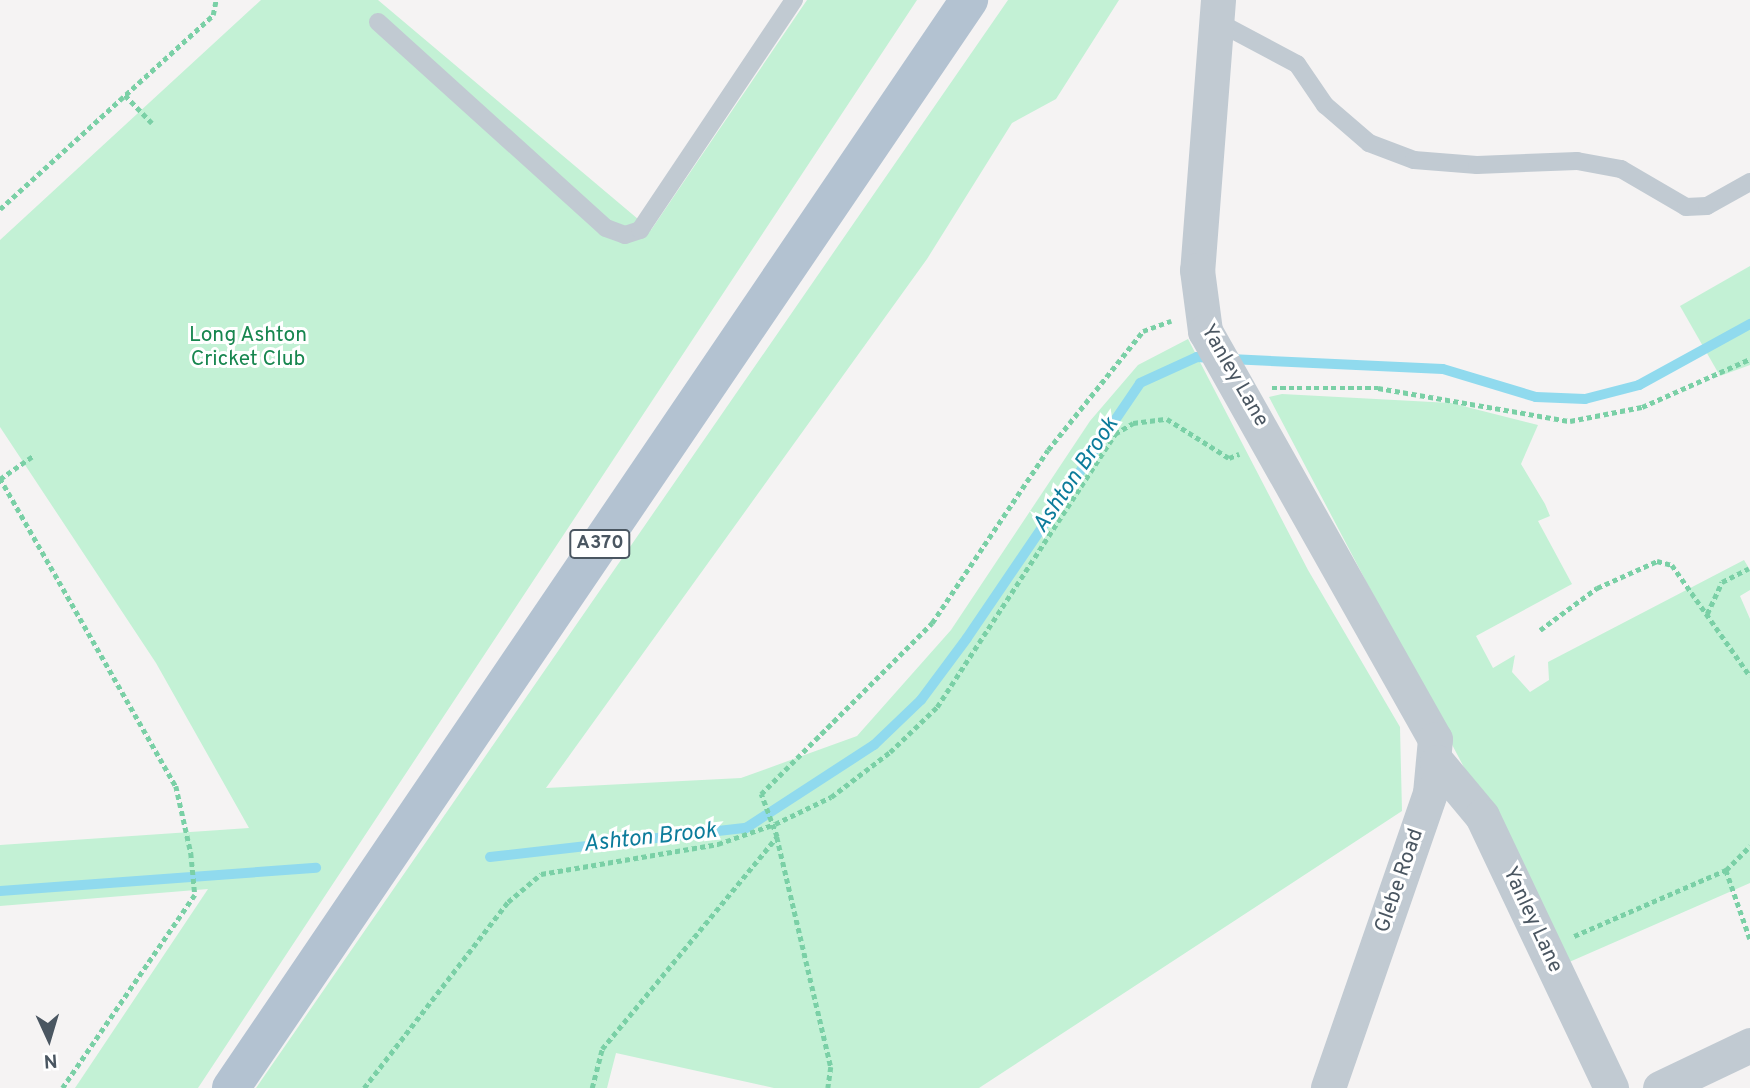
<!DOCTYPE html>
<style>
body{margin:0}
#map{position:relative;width:1750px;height:1088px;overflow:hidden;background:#f5f3f3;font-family:Overpass,sans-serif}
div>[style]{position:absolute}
.green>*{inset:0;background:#c3f1d5}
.stream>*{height:10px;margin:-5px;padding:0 5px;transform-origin:5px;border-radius:5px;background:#90daee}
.path>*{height:4.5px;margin-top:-2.25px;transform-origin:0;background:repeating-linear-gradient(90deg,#7ad0a6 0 5px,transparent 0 8.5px)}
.lane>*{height:18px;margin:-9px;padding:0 9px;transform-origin:9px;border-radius:9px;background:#c1cad2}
.street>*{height:35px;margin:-17.5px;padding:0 17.5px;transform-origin:17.5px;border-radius:17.5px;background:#c1cad2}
.primary>*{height:38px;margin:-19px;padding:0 19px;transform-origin:19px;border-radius:19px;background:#b3c2d1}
span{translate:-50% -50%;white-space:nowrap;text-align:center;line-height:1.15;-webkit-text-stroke:6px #fff;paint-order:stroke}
.shield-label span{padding:2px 5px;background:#fff;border:2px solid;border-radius:5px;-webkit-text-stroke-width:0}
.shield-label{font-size:19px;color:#4a5661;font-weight:700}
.park-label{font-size:21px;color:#17864f}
.street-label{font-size:21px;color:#4a5661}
.water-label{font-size:23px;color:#0c7c9b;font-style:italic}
.north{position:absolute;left:14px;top:1004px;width:70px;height:70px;-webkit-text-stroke:5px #fff;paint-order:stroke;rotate:176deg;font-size:19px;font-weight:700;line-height:28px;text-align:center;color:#4a5661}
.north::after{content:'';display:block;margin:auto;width:24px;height:32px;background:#4a5661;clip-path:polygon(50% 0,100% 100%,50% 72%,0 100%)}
</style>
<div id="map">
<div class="green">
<i style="clip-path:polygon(261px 0,378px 0,651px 230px,807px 0,917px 0,198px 1088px,75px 1088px,208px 889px,0 906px,0 845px,249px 828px,156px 663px,0 427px,0 240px)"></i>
<i style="clip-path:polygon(1008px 0,1119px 0,1056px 99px,1012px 123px,927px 259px,546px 788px,741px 778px,857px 736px,951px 630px,1090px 421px,1138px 365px,1188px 339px,1308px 570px,1400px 727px,1402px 811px,979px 1088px,774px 1088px,616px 1053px,607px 1088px,256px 1088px)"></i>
<i style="clip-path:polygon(1750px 266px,1750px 365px,1720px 376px,1680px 306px)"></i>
<i style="clip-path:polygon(1282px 394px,1451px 403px,1538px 425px,1521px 464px,1545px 504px,1550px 516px,1538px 521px,1572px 584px,1476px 636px,1493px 668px,1515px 655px,1512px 672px,1530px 692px,1549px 680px,1548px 662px,1744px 560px,1750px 570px,1750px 590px,1740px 596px,1750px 619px,1750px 883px,1567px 963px,1269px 397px)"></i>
</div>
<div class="stream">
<i style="left:1230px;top:359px;width:213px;rotate:2.7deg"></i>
<i style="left:1443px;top:369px;width:97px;rotate:16.8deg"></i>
<i style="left:1536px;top:397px;width:49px;rotate:2.3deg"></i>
<i style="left:1585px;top:399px;width:56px;rotate:-14.5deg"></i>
<i style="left:1639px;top:385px;width:127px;rotate:-28.8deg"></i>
<i style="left:490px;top:857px;width:258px;rotate:-6.5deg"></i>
<i style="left:746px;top:828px;width:153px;rotate:-33deg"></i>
<i style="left:874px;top:745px;width:65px;rotate:-43.8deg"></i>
<i style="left:921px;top:700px;width:77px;rotate:-53.4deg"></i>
<i style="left:967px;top:638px;width:308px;rotate:-55.8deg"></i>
<i style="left:1140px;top:383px;width:63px;rotate:-24.5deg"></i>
<i style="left:1197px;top:357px;width:14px;rotate:4deg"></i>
<i style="left:0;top:891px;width:317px;rotate:-4.2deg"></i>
</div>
<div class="path">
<i style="left:125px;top:95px;width:39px;rotate:46deg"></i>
<i style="left:0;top:209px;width:288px;rotate:-42.3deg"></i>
<i style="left:213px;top:15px;width:15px;rotate:-79deg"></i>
<i style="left:1272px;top:388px;width:106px"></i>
<i style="left:1378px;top:388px;width:195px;rotate:9.8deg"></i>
<i style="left:1570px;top:421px;width:73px;rotate:-11deg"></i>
<i style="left:1642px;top:407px;width:118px;rotate:-24deg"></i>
<i style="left:0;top:478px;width:355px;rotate:60.3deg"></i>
<i style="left:176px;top:786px;width:69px;rotate:77.4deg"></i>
<i style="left:191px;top:853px;width:42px;rotate:84.6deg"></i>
<i style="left:195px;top:895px;width:234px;rotate:124.4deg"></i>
<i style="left:0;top:479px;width:40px;rotate:-34.9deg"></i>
<i style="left:1707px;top:614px;width:35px;rotate:-65deg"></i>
<i style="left:1722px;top:582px;width:30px;rotate:-27deg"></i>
<i style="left:1540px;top:630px;width:71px;rotate:-36.4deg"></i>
<i style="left:1597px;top:588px;width:66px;rotate:-24.2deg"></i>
<i style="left:1657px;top:561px;width:16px;rotate:15deg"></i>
<i style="left:1672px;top:565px;width:136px;rotate:54.9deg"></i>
<i style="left:777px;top:837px;width:236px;rotate:76.8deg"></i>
<i style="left:831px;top:1067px;width:21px;rotate:98deg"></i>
<i style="left:1726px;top:870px;width:73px;rotate:70.8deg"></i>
<i style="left:1574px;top:936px;width:166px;rotate:-23.5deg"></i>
<i style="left:1726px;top:870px;width:34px;rotate:-45deg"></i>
<i style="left:364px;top:1088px;width:235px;rotate:-52.3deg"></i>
<i style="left:508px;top:902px;width:43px;rotate:-40.3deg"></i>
<i style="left:541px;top:874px;width:180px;rotate:-9.6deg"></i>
<i style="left:718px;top:844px;width:60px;rotate:-19.3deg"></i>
<i style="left:775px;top:824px;width:62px;rotate:-25.7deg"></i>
<i style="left:831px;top:797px;width:74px;rotate:-37.3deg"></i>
<i style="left:890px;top:752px;width:65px;rotate:-43.8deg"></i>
<i style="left:937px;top:707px;width:326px;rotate:-56.9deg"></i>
<i style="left:1115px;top:434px;width:21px;rotate:-31deg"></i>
<i style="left:1133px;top:423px;width:34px;rotate:-7deg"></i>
<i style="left:1167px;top:419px;width:73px;rotate:32.2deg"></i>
<i style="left:1229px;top:458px;width:11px;rotate:-22deg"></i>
<i style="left:592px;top:1088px;width:40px;rotate:-75.6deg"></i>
<i style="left:602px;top:1049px;width:275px;rotate:-50.5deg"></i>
<i style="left:777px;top:837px;width:46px;rotate:-110.4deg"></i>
<i style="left:761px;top:794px;width:242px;rotate:-45deg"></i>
<i style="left:932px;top:623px;width:208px;rotate:-56.2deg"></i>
<i style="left:1048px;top:450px;width:152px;rotate:-51.4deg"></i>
<i style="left:1143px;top:331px;width:30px;rotate:-20deg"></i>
</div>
<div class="lane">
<i style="left:1216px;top:21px;width:92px;rotate:28deg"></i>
<i style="left:1297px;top:64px;width:50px;rotate:55.7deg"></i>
<i style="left:1325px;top:105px;width:58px;rotate:40.8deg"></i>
<i style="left:1369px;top:143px;width:48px;rotate:20.7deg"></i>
<i style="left:1414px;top:160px;width:63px;rotate:4.5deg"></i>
<i style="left:1477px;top:165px;width:100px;rotate:-2.3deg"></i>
<i style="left:1577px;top:161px;width:45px;rotate:10.3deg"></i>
<i style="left:1621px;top:169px;width:75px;rotate:30.3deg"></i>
<i style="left:1686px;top:207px;width:21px;rotate:-3deg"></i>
<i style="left:1707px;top:206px;width:49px;rotate:-29.2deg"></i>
<i style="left:378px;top:22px;width:307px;rotate:42.1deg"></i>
<i style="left:606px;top:228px;width:20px;rotate:20deg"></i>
<i style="left:625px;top:235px;width:16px;rotate:-18deg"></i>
<i style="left:640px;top:230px;width:277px;rotate:-56.2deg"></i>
</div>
<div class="street">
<i style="left:1218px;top:0;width:271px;rotate:94.4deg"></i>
<i style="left:1197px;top:270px;width:62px;rotate:82.5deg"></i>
<i style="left:1205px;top:331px;width:468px;rotate:60.6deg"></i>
<i style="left:1435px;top:739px;width:54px;rotate:95.3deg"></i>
<i style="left:1430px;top:793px;width:312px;rotate:109.1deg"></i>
<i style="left:1437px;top:762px;width:70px;rotate:50.2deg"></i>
<i style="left:1482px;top:816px;width:301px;rotate:64.6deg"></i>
<i style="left:1660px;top:1088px;width:100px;rotate:-25.5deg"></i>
</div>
<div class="primary">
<i style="left:231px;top:1088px;width:1315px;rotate:-55.85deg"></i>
</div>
<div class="shield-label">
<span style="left:600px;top:544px">A370</span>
</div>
<div class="park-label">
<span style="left:248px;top:348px">Long Ashton<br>Cricket Club</span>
</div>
<div class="street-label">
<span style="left:1234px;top:376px;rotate:60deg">Yanley Lane</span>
<span style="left:1400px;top:881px;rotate:-71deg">Glebe Road</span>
<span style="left:1532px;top:920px;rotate:65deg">Yanley Lane</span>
</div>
<div class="water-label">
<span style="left:1077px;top:476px;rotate:-56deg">Ashton Brook</span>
<span style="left:650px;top:839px;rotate:-6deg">Ashton Brook</span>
</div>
<div class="north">N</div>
</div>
